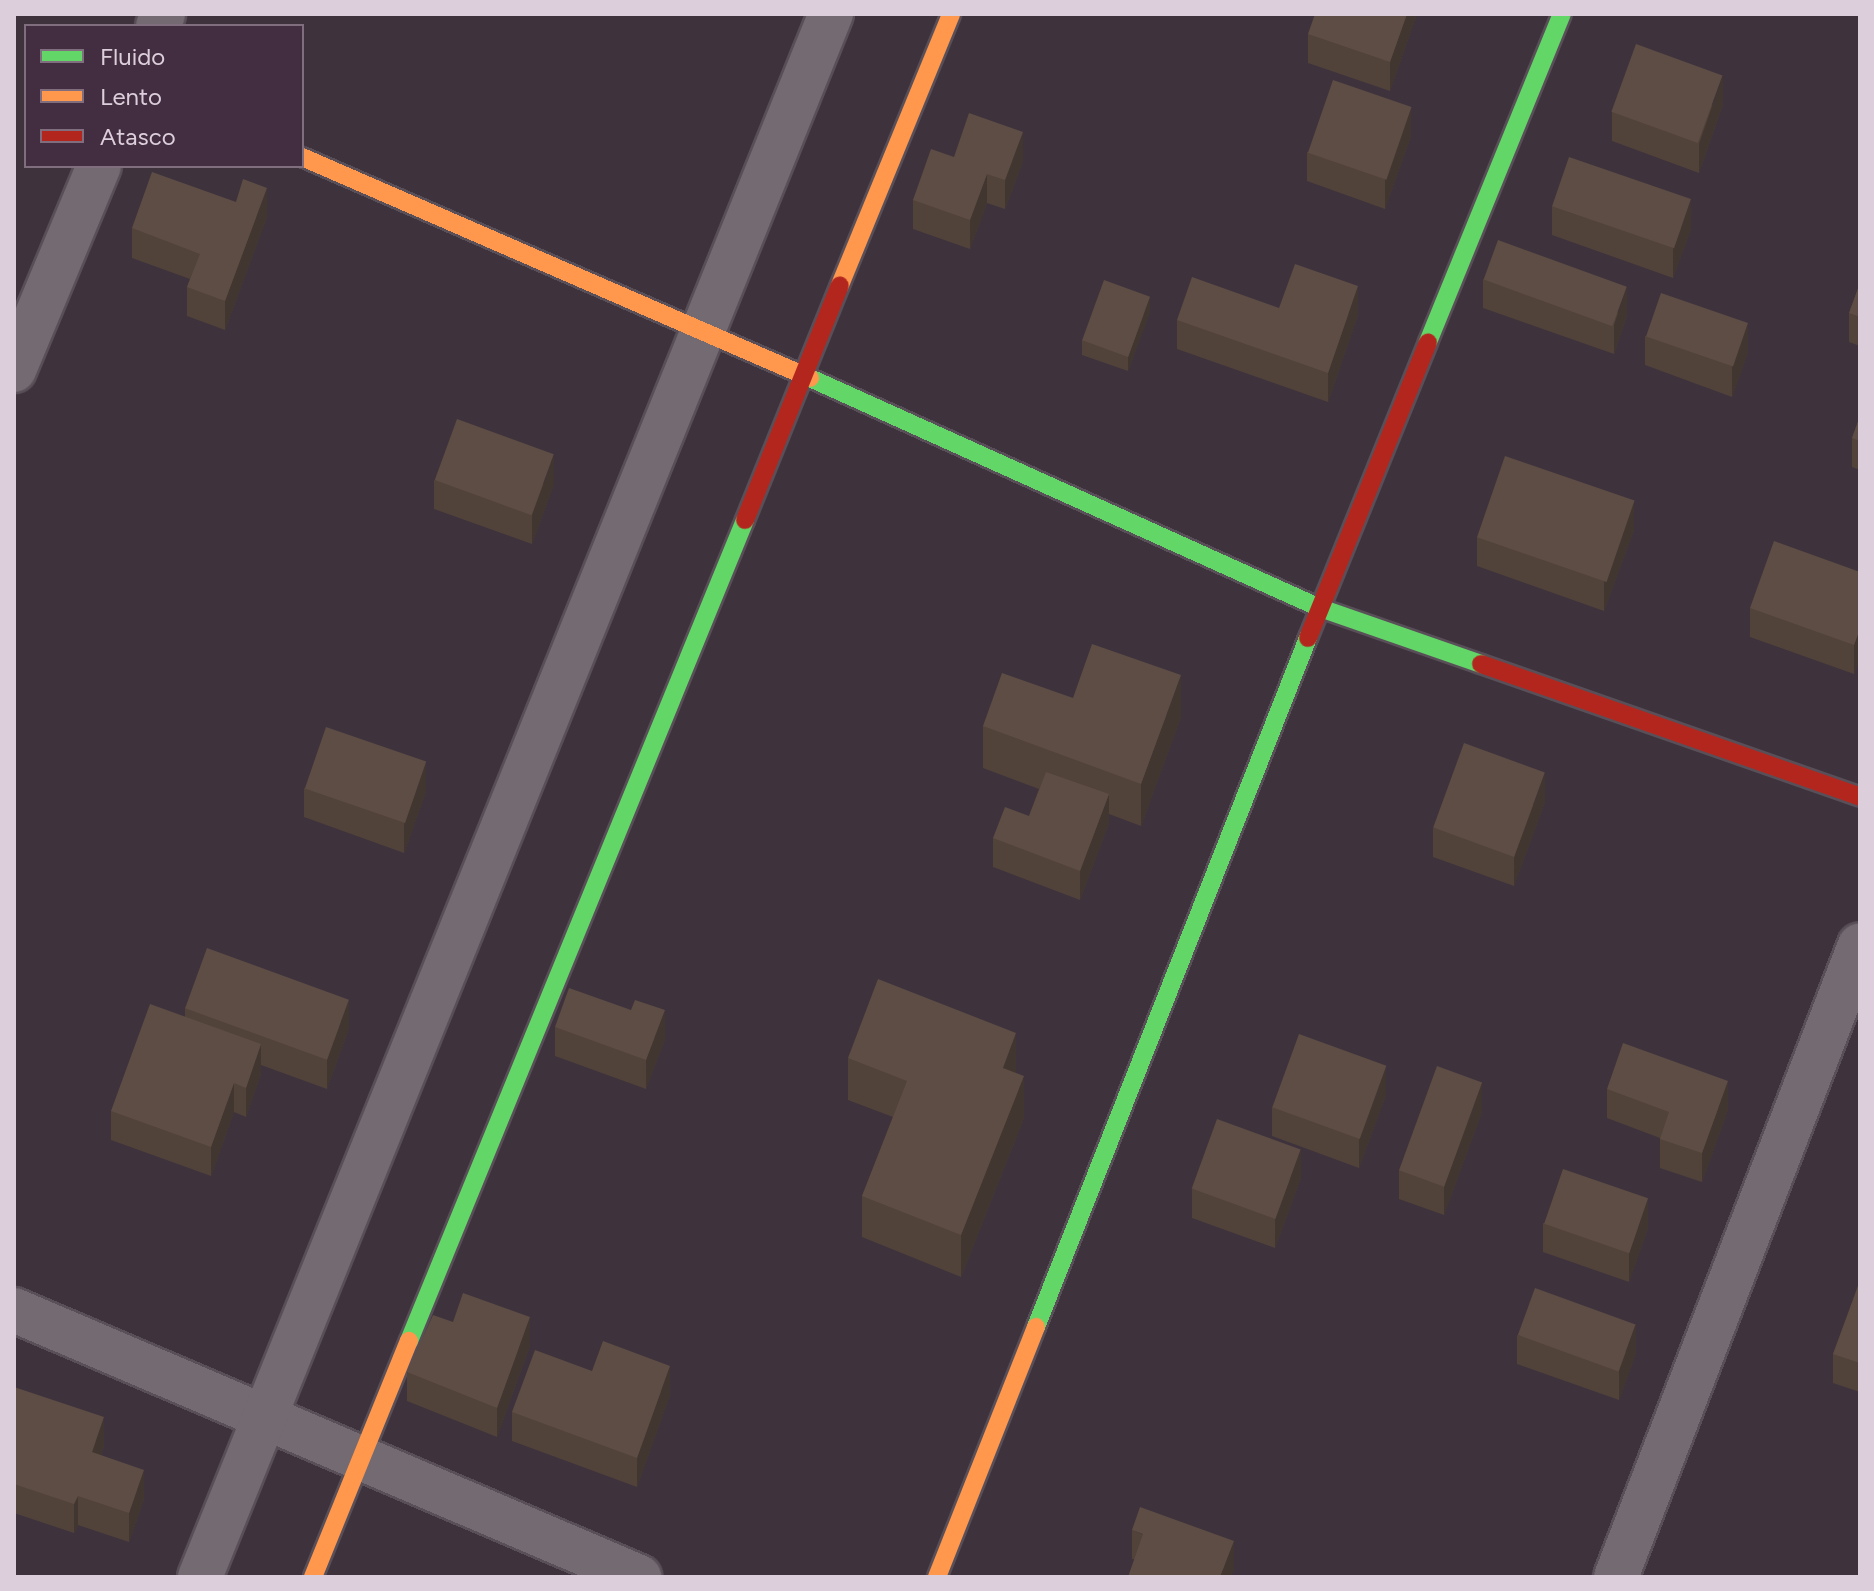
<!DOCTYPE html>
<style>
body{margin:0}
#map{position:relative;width:1874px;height:1591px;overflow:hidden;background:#3e333d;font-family:Figtree,sans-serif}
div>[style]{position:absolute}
.roads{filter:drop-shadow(2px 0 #594f58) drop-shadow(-2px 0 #594f58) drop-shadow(0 2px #594f58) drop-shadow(0 -2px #594f58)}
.street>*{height:44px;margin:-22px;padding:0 22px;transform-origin:22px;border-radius:22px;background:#736a72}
.fast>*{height:18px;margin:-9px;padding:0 9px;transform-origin:9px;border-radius:9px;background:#63d668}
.slow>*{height:18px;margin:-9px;padding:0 9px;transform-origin:9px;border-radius:9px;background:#ff974d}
.jam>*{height:18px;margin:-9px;padding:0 9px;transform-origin:9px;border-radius:9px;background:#b3261e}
.wall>*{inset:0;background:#51423a}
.shaded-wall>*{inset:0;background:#423630}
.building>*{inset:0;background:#5e4d44;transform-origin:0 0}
span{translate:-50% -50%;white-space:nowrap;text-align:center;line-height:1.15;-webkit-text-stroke:7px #432e41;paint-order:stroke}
.frame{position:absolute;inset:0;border:16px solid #dccfdb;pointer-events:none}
.legend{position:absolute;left:24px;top:24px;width:280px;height:144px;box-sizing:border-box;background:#432e41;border:2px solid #806e7f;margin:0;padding:10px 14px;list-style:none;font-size:24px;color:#dccfdb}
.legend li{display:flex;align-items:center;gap:16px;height:40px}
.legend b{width:40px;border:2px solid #806e7f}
</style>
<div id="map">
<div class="roads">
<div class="street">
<i style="left:158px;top:26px;width:13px;rotate:-67deg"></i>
<i style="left:14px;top:370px;width:221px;rotate:-67.4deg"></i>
<i style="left:14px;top:1310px;width:680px;rotate:23.13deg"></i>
<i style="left:200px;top:1577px;width:1686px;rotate:-68.02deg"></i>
<i style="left:1616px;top:1577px;width:677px;rotate:-68.89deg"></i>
</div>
<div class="fast">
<i style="left:1428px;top:342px;width:354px;rotate:-67.8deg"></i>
<i style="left:810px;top:378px;width:559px;rotate:24.27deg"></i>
<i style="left:1320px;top:608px;width:170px;rotate:19.2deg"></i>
<i style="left:1036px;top:1327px;width:741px;rotate:-68.46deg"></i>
<i style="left:409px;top:1341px;width:887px;rotate:-67.74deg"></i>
</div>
<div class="slow">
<i style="left:302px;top:157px;width:554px;rotate:23.51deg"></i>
<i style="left:840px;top:285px;width:293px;rotate:-67.7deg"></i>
<i style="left:313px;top:1577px;width:255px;rotate:-67.9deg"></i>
<i style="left:937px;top:1577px;width:269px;rotate:-68.4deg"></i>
</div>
<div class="jam">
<i style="left:745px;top:520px;width:253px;rotate:-68deg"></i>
<i style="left:1308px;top:638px;width:319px;rotate:-67.9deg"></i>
<i style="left:1481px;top:664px;width:402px;rotate:19.3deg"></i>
</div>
</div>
<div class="wall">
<i style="clip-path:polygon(1417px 14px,1390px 91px,1308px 63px,1308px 34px)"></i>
<i style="clip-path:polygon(1723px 104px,1699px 173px,1612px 141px,1612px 112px)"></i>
<i style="clip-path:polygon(1411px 136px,1385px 209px,1307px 181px,1307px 152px)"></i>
<i style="clip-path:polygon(954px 157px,1023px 161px,1005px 209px,987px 203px,970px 249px,913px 229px,913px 200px)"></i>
<i style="clip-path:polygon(1552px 206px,1691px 229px,1673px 278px,1552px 235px)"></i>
<i style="clip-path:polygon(267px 217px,225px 330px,187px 316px,187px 287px,190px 279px,132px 258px,132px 228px)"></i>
<i style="clip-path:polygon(1483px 279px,1627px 315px,1614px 354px,1483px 308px)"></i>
<i style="clip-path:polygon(1860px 283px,1860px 346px,1849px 342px,1849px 313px)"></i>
<i style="clip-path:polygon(1279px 308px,1358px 315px,1328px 402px,1177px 349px,1177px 320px)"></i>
<i style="clip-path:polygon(1150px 312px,1128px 371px,1082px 355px,1082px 340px)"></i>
<i style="clip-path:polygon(1645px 336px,1748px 352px,1732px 397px,1645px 365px)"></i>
<i style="clip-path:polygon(1860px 416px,1860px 470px,1852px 467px,1852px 438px)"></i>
<i style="clip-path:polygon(434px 480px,554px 484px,532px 544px,434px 509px)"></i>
<i style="clip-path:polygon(1634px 530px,1604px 611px,1477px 566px,1477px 537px)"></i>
<i style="clip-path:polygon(1860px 572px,1860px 658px,1854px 674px,1750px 637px,1750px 608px)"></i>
<i style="clip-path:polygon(1073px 698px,1181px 717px,1141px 826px,1109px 814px,1109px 823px,1080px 900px,993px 867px,993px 838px,1029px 816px,1039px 789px,983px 768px,983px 726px)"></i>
<i style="clip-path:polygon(304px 788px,426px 792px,404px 853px,304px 817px)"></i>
<i style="clip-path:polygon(1545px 802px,1514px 886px,1433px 857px,1433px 828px)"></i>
<i style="clip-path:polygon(185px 1008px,349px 1028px,327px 1089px,261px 1065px,261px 1074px,246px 1117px,234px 1112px,211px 1176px,111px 1140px,111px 1111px,185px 1017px)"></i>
<i style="clip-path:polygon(555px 1027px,665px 1039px,646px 1089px,555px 1056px)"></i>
<i style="clip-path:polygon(848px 1058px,1016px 1073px,1024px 1118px,961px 1277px,862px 1237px,862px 1196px,893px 1117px,848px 1100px)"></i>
<i style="clip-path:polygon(1607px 1089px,1728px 1110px,1702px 1182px,1660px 1168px,1660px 1138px,1607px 1118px)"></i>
<i style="clip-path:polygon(1386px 1095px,1359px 1168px,1272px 1136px,1272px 1107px)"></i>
<i style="clip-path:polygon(1482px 1112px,1444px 1215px,1399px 1199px,1399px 1170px)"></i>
<i style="clip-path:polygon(1301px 1178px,1275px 1248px,1192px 1218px,1192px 1189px)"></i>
<i style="clip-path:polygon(1543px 1223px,1648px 1228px,1629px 1282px,1543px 1252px)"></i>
<i style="clip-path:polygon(1860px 1283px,1860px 1392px,1833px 1383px,1833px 1354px)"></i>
<i style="clip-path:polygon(1517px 1335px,1636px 1353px,1619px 1400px,1517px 1364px)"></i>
<i style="clip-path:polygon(530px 1346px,497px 1437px,407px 1401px,407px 1372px)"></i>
<i style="clip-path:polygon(592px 1371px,670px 1395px,637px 1487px,512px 1441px,512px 1412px)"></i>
<i style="clip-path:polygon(14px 1387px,104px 1446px,101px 1455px,144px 1499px,129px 1542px,78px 1525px,74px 1533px,14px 1513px)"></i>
<i style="clip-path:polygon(1132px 1530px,1234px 1570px,1132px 1559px)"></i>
</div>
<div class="shaded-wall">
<i style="clip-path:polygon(1407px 14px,1417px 14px,1390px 91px,1390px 62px)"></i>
<i style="clip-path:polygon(1723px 75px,1723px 104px,1699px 173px,1699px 144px)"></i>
<i style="clip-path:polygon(1411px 107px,1411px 136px,1385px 209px,1385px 180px)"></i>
<i style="clip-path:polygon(1023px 132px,1023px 161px,1005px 209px,1005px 180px)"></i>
<i style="clip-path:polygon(987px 174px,987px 203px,970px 249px,970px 220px)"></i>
<i style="clip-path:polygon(267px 188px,267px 217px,225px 330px,225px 301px)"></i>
<i style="clip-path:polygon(1691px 200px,1691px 229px,1673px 278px,1673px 249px)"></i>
<i style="clip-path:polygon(1358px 286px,1358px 315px,1328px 402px,1328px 373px)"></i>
<i style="clip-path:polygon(1627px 286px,1627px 315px,1614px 354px,1614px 325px)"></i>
<i style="clip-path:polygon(1150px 297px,1150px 312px,1128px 371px,1128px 357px)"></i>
<i style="clip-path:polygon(1748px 323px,1748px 352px,1732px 397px,1732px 367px)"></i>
<i style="clip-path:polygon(554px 455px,554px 484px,532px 544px,532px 515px)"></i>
<i style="clip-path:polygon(1634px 501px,1634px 530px,1604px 611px,1604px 582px)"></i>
<i style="clip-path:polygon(1860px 629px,1860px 658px,1854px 674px,1854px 645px)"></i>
<i style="clip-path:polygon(1181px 675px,1181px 717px,1141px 826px,1141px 784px)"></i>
<i style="clip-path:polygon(426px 762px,426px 792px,404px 853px,404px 824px)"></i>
<i style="clip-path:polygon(1545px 773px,1545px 802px,1514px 886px,1514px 857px)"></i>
<i style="clip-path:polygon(1109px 794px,1109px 823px,1080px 900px,1080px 871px)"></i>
<i style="clip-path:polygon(349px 999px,349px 1028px,327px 1089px,327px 1060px)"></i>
<i style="clip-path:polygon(665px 1010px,665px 1039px,646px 1089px,646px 1060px)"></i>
<i style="clip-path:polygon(1016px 1033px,1016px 1075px,1003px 1068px)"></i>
<i style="clip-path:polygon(261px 1044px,261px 1074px,246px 1117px,246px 1088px)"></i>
<i style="clip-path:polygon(1386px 1066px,1386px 1095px,1359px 1168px,1359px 1138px)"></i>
<i style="clip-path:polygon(1024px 1076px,1024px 1118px,961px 1277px,961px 1235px)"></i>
<i style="clip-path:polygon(1728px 1081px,1728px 1110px,1702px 1182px,1702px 1153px)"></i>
<i style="clip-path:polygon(1482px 1082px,1482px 1112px,1444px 1215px,1444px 1186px)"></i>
<i style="clip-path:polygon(234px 1083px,234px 1112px,211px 1176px,211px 1147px)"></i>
<i style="clip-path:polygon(1301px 1149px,1301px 1178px,1275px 1248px,1275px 1219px)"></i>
<i style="clip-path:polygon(1648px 1199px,1648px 1228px,1629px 1282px,1629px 1253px)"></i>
<i style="clip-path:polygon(530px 1317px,530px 1346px,497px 1437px,497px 1408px)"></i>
<i style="clip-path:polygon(1636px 1324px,1636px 1353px,1619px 1400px,1619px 1371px)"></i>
<i style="clip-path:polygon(670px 1366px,670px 1395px,637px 1487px,637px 1458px)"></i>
<i style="clip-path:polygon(104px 1417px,104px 1446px,92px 1481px,92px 1452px)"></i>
<i style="clip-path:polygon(144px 1470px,144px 1499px,129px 1542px,129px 1513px)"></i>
<i style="clip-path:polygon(78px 1496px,78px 1525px,74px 1533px,74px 1504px)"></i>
<i style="clip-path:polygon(1234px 1541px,1234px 1570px,1231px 1577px,1220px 1577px)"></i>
</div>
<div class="building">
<i style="clip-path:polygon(1315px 14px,1407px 14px,1390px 62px,1308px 34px)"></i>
<i style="left:1636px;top:44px;width:92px;height:72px;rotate:20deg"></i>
<i style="left:1333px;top:80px;width:83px;height:77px;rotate:19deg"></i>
<i style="clip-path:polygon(969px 113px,1023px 132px,1005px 180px,987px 174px,970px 220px,913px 200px,931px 149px,954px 157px)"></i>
<i style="left:1569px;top:157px;width:129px;height:52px;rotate:19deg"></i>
<i style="clip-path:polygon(152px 172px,236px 202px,243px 179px,267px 188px,225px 301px,187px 287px,200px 254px,132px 228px)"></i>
<i style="left:1498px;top:240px;width:137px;height:42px;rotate:20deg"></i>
<i style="clip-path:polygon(1295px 264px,1358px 286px,1328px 373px,1177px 320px,1192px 277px,1279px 308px)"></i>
<i style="left:1104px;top:280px;width:49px;height:64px;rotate:20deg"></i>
<i style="clip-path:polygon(1860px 283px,1860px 317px,1849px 313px)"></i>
<i style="left:1661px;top:293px;width:92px;height:46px;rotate:19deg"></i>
<i style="clip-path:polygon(1860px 416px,1860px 441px,1852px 438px)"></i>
<i style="left:457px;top:419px;width:103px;height:65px;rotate:20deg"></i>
<i style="left:1505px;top:456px;width:137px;height:86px;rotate:19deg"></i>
<i style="clip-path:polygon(1774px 541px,1860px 572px,1860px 629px,1854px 645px,1750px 608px)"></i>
<i style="clip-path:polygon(1092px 644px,1181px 675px,1141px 784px,983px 726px,1002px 673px,1073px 698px)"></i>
<i style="left:326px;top:727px;width:106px;height:65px;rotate:19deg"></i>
<i style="left:1464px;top:743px;width:86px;height:90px;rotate:20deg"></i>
<i style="clip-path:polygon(1046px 772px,1109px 794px,1080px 871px,993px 838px,1005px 807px,1029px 816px)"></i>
<i style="left:207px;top:948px;width:151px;height:64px;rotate:20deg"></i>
<i style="clip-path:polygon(878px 979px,1016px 1033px,1003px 1068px,1024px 1076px,961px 1235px,862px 1196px,907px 1081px,848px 1058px)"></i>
<i style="clip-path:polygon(569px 988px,631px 1010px,635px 1000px,665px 1010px,646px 1060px,555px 1027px)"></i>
<i style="clip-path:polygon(150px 1004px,261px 1044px,246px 1088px,234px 1083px,211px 1147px,111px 1111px)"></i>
<i style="left:1299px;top:1034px;width:93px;height:78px;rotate:20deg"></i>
<i style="clip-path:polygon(1623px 1043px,1728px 1081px,1702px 1153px,1660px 1139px,1669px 1112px,1607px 1089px)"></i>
<i style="left:1437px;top:1066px;width:48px;height:111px;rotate:20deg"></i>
<i style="left:1217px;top:1119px;width:89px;height:74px;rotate:20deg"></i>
<i style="left:1563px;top:1169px;width:90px;height:58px;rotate:19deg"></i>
<i style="clip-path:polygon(1859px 1283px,1860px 1283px,1860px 1363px,1833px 1354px)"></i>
<i style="left:1535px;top:1288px;width:107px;height:50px;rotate:20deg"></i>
<i style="clip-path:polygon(463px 1293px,530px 1317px,497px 1408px,407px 1372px,433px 1315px,453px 1322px)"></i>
<i style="clip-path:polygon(603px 1341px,670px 1366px,637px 1458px,512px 1412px,535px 1350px,592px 1371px)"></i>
<i style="clip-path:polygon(14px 1387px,104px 1417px,92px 1452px,144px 1470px,129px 1513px,78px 1496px,74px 1504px,14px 1484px)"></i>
<i style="clip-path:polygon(1140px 1507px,1234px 1541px,1220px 1577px,1128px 1577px,1143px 1534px,1132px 1530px)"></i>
</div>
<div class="frame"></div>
<ul class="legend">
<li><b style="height:10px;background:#63d668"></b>Fluido</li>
<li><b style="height:10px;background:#ff974d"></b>Lento</li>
<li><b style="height:10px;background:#b3261e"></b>Atasco</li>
</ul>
</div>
